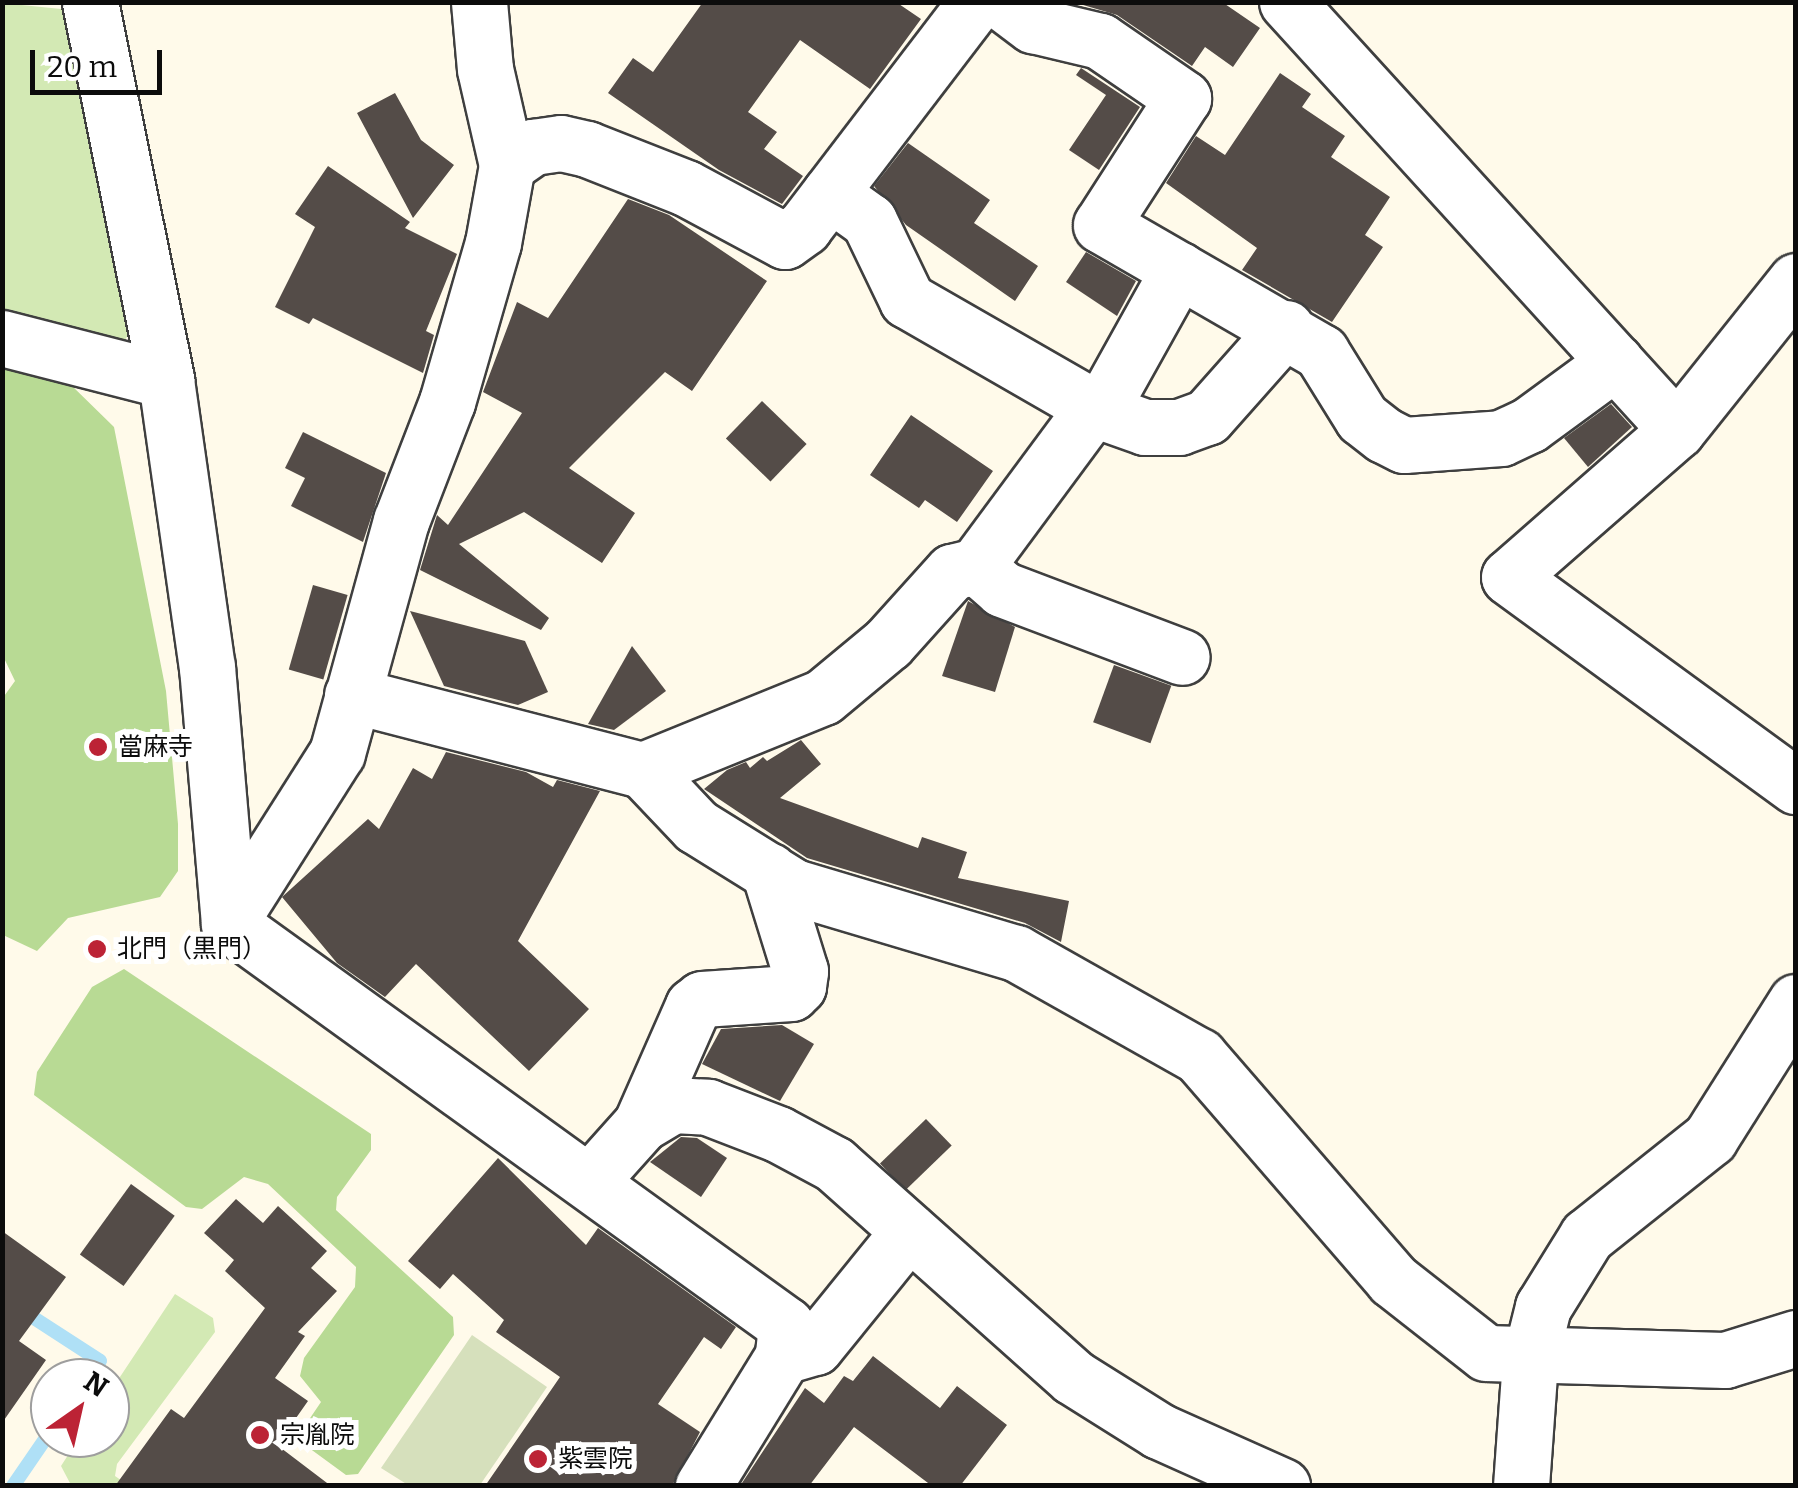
<!DOCTYPE html>
<meta charset="utf-8">
<style>
body{margin:0}
#map{position:relative;width:1798px;height:1488px;overflow:hidden;background:#fffaea;font-family:Bitter,"Noto Sans JP",serif}
div>[style]{position:absolute}
.green>*{inset:0;background:#d3e9b4}
.forest>*{inset:0;background:#b8da94}
.cemetery>*{inset:0;background:#d6e0bc}
.stream>*{height:14px;margin:-7px;padding:0 7px;transform-origin:7px;border-radius:7px;background:#afe0f6}
.building>*{inset:0;background:#544c48;transform-origin:0 0}
.roads{filter:drop-shadow(2px 0 #3f3f3f) drop-shadow(-2px 0 #3f3f3f) drop-shadow(0 2px #3f3f3f) drop-shadow(0 -2px #3f3f3f)}
.minor>*{height:55px;margin:-27.5px;padding:0 27.5px;transform-origin:27.5px;border-radius:27.5px;background:#fff}
.dots>*{width:28px;height:28px;translate:-50% -50%;box-sizing:border-box;border:5px solid #fff;border-radius:50%}
span{translate:-50% -50%;white-space:nowrap;text-align:center;line-height:1.15;-webkit-text-stroke:10px #fff;paint-order:stroke}
.poi-label{font-size:25px;color:#0c0c0c}
.left{translate:0 -50%;text-align:left}
.frame{position:absolute;inset:0;border:5px solid #0c0c0c;pointer-events:none}
.north{position:absolute;left:30px;top:1358px;width:100px;height:100px;box-sizing:border-box;background:#fff;border:2px solid #9e9e9e;border-radius:50%;rotate:34deg;font-size:28px;font-weight:700;line-height:40px;text-align:center;color:#0c0c0c}
.north::after{content:'';display:block;margin:auto;width:35px;height:45px;background:#bc2335;clip-path:polygon(50% 0,100% 100%,50% 72%,0 100%)}
.scale{position:absolute;left:30px;top:50px;width:132px;height:45px;box-sizing:border-box;border:5px solid #0c0c0c;border-top:0;padding-left:12px;font-size:30px;line-height:35px;white-space:nowrap;color:#0c0c0c;-webkit-text-stroke:8px #fff;paint-order:stroke}
</style>
<div id="map">
<div class="green">
<i style="clip-path:polygon(2px 3px,71px 10px,134px 327px,119px 348px,3px 316px)"></i>
<i style="clip-path:polygon(175px 1294px,213px 1318px,215px 1332px,117px 1464px,115px 1476px,128px 1485px,71px 1485px,61px 1466px,79px 1438px,110px 1438px,110px 1392px)"></i>
</div>
<div class="forest">
<i style="clip-path:polygon(3px 367px,68px 382px,114px 427px,166px 691px,178px 824px,178px 871px,160px 897px,68px 918px,37px 951px,3px 935px,2px 699px,15px 681px,3px 656px)"></i>
<i style="clip-path:polygon(124px 969px,371px 1134px,371px 1150px,337px 1197px,336px 1210px,453px 1317px,454px 1335px,358px 1474px,346px 1475px,305px 1445px,302px 1430px,321px 1402px,300px 1376px,304px 1358px,355px 1287px,356px 1267px,268px 1184px,244px 1177px,202px 1209px,186px 1207px,34px 1095px,37px 1072px,92px 987px)"></i>
</div>
<div class="cemetery">
<i style="clip-path:polygon(472px 1335px,547px 1387px,480px 1485px,408px 1485px,381px 1468px)"></i>
</div>
<div class="stream">
<i style="left:20px;top:1309px;width:95px;rotate:33deg"></i>
<i style="left:100px;top:1361px;width:21px;rotate:125deg"></i>
<i style="left:13px;top:1486px;width:65px;rotate:-55.6deg"></i>
</div>
<div class="building">
<i style="clip-path:polygon(703px 2px,896px 2px,921px 19px,870px 89px,800px 40px,748px 112px,777px 132px,764px 149px,803px 176px,782px 204px,719px 170px,608px 93px,633px 58px,653px 72px)"></i>
<i style="clip-path:polygon(1073px 2px,1222px 2px,1260px 28px,1233px 67px,1205px 47px,1192px 66px,1117px 15px)"></i>
<i style="clip-path:polygon(1081px 68px,1140px 107px,1099px 170px,1069px 150px,1106px 95px,1076px 75px)"></i>
<i style="clip-path:polygon(1280px 73px,1311px 94px,1302px 107px,1345px 136px,1331px 157px,1390px 197px,1365px 235px,1383px 247px,1332px 322px,1242px 270px,1257px 248px,1166px 183px,1196px 136px,1225px 155px)"></i>
<i style="clip-path:polygon(395px 93px,421px 140px,454px 165px,413px 218px,357px 113px)"></i>
<i style="clip-path:polygon(908px 143px,990px 200px,974px 223px,1038px 266px,1015px 301px,906px 225px,874px 186px)"></i>
<i style="clip-path:polygon(328px 166px,410px 222px,405px 228px,457px 254px,426px 331px,434px 335px,423px 373px,313px 318px,309px 324px,275px 307px,315px 227px,295px 214px)"></i>
<i style="clip-path:polygon(628px 199px,669px 215px,767px 281px,692px 391px,665px 372px,569px 468px,635px 513px,602px 563px,524px 512px,459px 544px,549px 618px,541px 630px,420px 570px,437px 515px,448px 525px,522px 413px,483px 392px,517px 302px,548px 318px)"></i>
<i style="clip-path:polygon(1086px 252px,1136px 281px,1117px 316px,1066px 282px)"></i>
<i style="left:762px;top:401px;width:62px;height:52px;rotate:44deg"></i>
<i style="clip-path:polygon(1611px 404px,1632px 427px,1588px 467px,1564px 438px)"></i>
<i style="clip-path:polygon(911px 415px,993px 471px,957px 522px,925px 500px,919px 508px,870px 475px)"></i>
<i style="clip-path:polygon(303px 432px,386px 473px,363px 542px,291px 506px,305px 478px,285px 468px)"></i>
<i style="left:313px;top:585px;width:36px;height:88px;rotate:16deg"></i>
<i style="clip-path:polygon(968px 601px,1015px 627px,995px 692px,942px 676px)"></i>
<i style="clip-path:polygon(410px 611px,525px 641px,548px 692px,518px 705px,444px 686px)"></i>
<i style="clip-path:polygon(632px 646px,666px 691px,614px 730px,588px 724px)"></i>
<i style="left:1114px;top:665px;width:61px;height:61px;rotate:20deg"></i>
<i style="clip-path:polygon(801px 740px,821px 764px,780px 798px,918px 848px,922px 837px,967px 852px,958px 878px,1069px 901px,1061px 942px,1025px 923px,807px 858px,704px 789px,727px 770px,746px 762px,750px 768px,763px 757px,767px 761px)"></i>
<i style="clip-path:polygon(446px 752px,526px 772px,553px 787px,557px 780px,600px 791px,518px 941px,589px 1009px,529px 1071px,416px 964px,385px 997px,337px 963px,282px 897px,368px 819px,379px 829px,413px 768px,432px 779px)"></i>
<i style="clip-path:polygon(782px 1025px,814px 1044px,780px 1101px,702px 1064px,721px 1029px)"></i>
<i style="left:926px;top:1119px;width:37px;height:64px;rotate:46deg"></i>
<i style="clip-path:polygon(681px 1137px,697px 1138px,727px 1158px,701px 1197px,650px 1162px)"></i>
<i style="clip-path:polygon(498px 1158px,586px 1245px,598px 1228px,736px 1327px,721px 1349px,704px 1337px,658px 1404px,700px 1432px,672px 1486px,485px 1486px,560px 1377px,496px 1332px,504px 1320px,453px 1274px,440px 1289px,408px 1261px)"></i>
<i style="left:131px;top:1184px;width:54px;height:87px;rotate:36deg"></i>
<i style="clip-path:polygon(236px 1199px,263px 1223px,278px 1206px,327px 1251px,311px 1268px,337px 1291px,298px 1332px,305px 1336px,275px 1378px,308px 1401px,277px 1445px,331px 1486px,115px 1486px,171px 1409px,184px 1418px,265px 1308px,225px 1271px,234px 1260px,204px 1233px)"></i>
<i style="clip-path:polygon(2px 1231px,66px 1277px,19px 1341px,46px 1360px,2px 1423px)"></i>
<i style="clip-path:polygon(873px 1356px,940px 1408px,957px 1386px,1007px 1425px,960px 1486px,932px 1486px,854px 1427px,809px 1486px,740px 1486px,805px 1388px,824px 1403px,844px 1376px,853px 1381px)"></i>
</div>
<div class="roads">
<div class="minor">
<i style="left:90px;top:2px;width:386px;rotate:78.6deg"></i>
<i style="left:166px;top:380px;width:290px;rotate:81.9deg"></i>
<i style="left:207px;top:667px;width:257px;rotate:85.1deg"></i>
<i style="left:229px;top:923px;width:687px;rotate:35.82deg"></i>
<i style="left:786px;top:1325px;width:31px;rotate:96deg"></i>
<i style="left:783px;top:1356px;width:153px;rotate:121.6deg"></i>
<i style="left:479px;top:2px;width:67px;rotate:84.9deg"></i>
<i style="left:485px;top:69px;width:98px;rotate:77.1deg"></i>
<i style="left:1002px;top:2px;width:39px;rotate:37deg"></i>
<i style="left:1033px;top:25px;width:69px;rotate:13.4deg"></i>
<i style="left:1100px;top:41px;width:101px;rotate:34.5deg"></i>
<i style="left:1183px;top:98px;width:151px;rotate:122.8deg"></i>
<i style="left:1101px;top:225px;width:254px;rotate:30deg"></i>
<i style="left:1321px;top:352px;width:78px;rotate:58.2deg"></i>
<i style="left:1362px;top:418px;width:28px;rotate:38deg"></i>
<i style="left:1384px;top:435px;width:22px;rotate:27deg"></i>
<i style="left:1404px;top:445px;width:97px;rotate:-4.1deg"></i>
<i style="left:1501px;top:438px;width:31px;rotate:-25deg"></i>
<i style="left:1529px;top:425px;width:107px;rotate:-36.2deg"></i>
<i style="left:1287px;top:2px;width:579px;rotate:47.66deg"></i>
<i style="left:830px;top:193px;width:48px;rotate:35.7deg"></i>
<i style="left:869px;top:221px;width:88px;rotate:64.3deg"></i>
<i style="left:907px;top:300px;width:223px;rotate:29.9deg"></i>
<i style="left:1100px;top:411px;width:48px;rotate:19.6deg"></i>
<i style="left:1145px;top:427px;width:34px"></i>
<i style="left:1179px;top:427px;width:30px;rotate:-20deg"></i>
<i style="left:1207px;top:417px;width:119px;rotate:-48.4deg"></i>
<i style="left:1796px;top:281px;width:191px;rotate:128.6deg"></i>
<i style="left:1677px;top:430px;width:223px;rotate:138.8deg"></i>
<i style="left:1509px;top:577px;width:355px;rotate:36.1deg"></i>
<i style="left:2px;top:338px;width:169px;rotate:14.4deg"></i>
<i style="left:1100px;top:411px;width:162px;rotate:-60.9deg"></i>
<i style="left:976px;top:566px;width:35px;rotate:41deg"></i>
<i style="left:1002px;top:589px;width:192px;rotate:20.7deg"></i>
<i style="left:352px;top:695px;width:301px;rotate:14.5deg"></i>
<i style="left:643px;top:770px;width:194px;rotate:-22.1deg"></i>
<i style="left:823px;top:697px;width:85px;rotate:-39.7deg"></i>
<i style="left:888px;top:643px;width:96px;rotate:-48deg"></i>
<i style="left:952px;top:572px;width:25px;rotate:-14deg"></i>
<i style="left:976px;top:566px;width:197px;rotate:-53.5deg"></i>
<i style="left:643px;top:770px;width:77px;rotate:46.6deg"></i>
<i style="left:696px;top:826px;width:115px;rotate:31.9deg"></i>
<i style="left:794px;top:887px;width:232px;rotate:16.6deg"></i>
<i style="left:1016px;top:953px;width:210px;rotate:29.4deg"></i>
<i style="left:1199px;top:1056px;width:296px;rotate:49.1deg"></i>
<i style="left:1393px;top:1280px;width:118px;rotate:38.1deg"></i>
<i style="left:1486px;top:1353px;width:239px;rotate:1.7deg"></i>
<i style="left:1725px;top:1360px;width:74px;rotate:-17.2deg"></i>
<i style="left:229px;top:923px;width:201px;rotate:-57.6deg"></i>
<i style="left:337px;top:753px;width:241px;rotate:-74.6deg"></i>
<i style="left:401px;top:521px;width:128px;rotate:-68.9deg"></i>
<i style="left:447px;top:402px;width:166px;rotate:-73.9deg"></i>
<i style="left:493px;top:243px;width:79px;rotate:-79.8deg"></i>
<i style="left:507px;top:165px;width:32px;rotate:-35deg"></i>
<i style="left:533px;top:147px;width:28px;rotate:-8deg"></i>
<i style="left:561px;top:143px;width:27px;rotate:13deg"></i>
<i style="left:587px;top:149px;width:106px;rotate:21.5deg"></i>
<i style="left:686px;top:188px;width:112px;rotate:28.2deg"></i>
<i style="left:785px;top:241px;width:24px;rotate:-36deg"></i>
<i style="left:804px;top:227px;width:283px;rotate:-52.6deg"></i>
<i style="left:641px;top:1124px;width:129px;rotate:-66.2deg"></i>
<i style="left:693px;top:1006px;width:11px;rotate:-38deg"></i>
<i style="left:702px;top:999px;width:89px;rotate:-3.9deg"></i>
<i style="left:791px;top:993px;width:10px;rotate:-45deg"></i>
<i style="left:798px;top:986px;width:15px;rotate:-82deg"></i>
<i style="left:800px;top:971px;width:105px;rotate:-107.2deg"></i>
<i style="left:591px;top:1180px;width:75px;rotate:-48.2deg"></i>
<i style="left:641px;top:1124px;width:37px;rotate:-31deg"></i>
<i style="left:673px;top:1105px;width:35px;rotate:3deg"></i>
<i style="left:708px;top:1107px;width:75px;rotate:21.1deg"></i>
<i style="left:778px;top:1134px;width:64px;rotate:28.2deg"></i>
<i style="left:834px;top:1164px;width:320px;rotate:41.7deg"></i>
<i style="left:1073px;top:1377px;width:102px;rotate:32.1deg"></i>
<i style="left:1159px;top:1431px;width:135px;rotate:24.1deg"></i>
<i style="left:783px;top:1356px;width:33px;rotate:-16deg"></i>
<i style="left:815px;top:1347px;width:149px;rotate:-51deg"></i>
<i style="left:1521px;top:1486px;width:127px;rotate:-85.9deg"></i>
<i style="left:1530px;top:1359px;width:54px;rotate:-76deg"></i>
<i style="left:1543px;top:1307px;width:84px;rotate:-58.2deg"></i>
<i style="left:1587px;top:1236px;width:157px;rotate:-38.5deg"></i>
<i style="left:1710px;top:1138px;width:161px;rotate:-57.7deg"></i>
</div>
</div>
<div class="dots">
<i style="left:98px;top:747px;background:#bc2335"></i>
<i style="left:97px;top:949px;background:#bc2335"></i>
<i style="left:260px;top:1435px;background:#bc2335"></i>
<i style="left:538px;top:1459px;background:#bc2335"></i>
</div>
<div class="poi-label">
<span class="left" style="left:118px;top:747px">當麻寺</span>
<span class="left" style="left:117px;top:949px">北門（黒門）</span>
<span class="left" style="left:280px;top:1435px">宗胤院</span>
<span class="left" style="left:558px;top:1459px">紫雲院</span>
</div>
<div class="frame"></div>
<div class="north">N</div>
<div class="scale">20 m</div>
</div>
